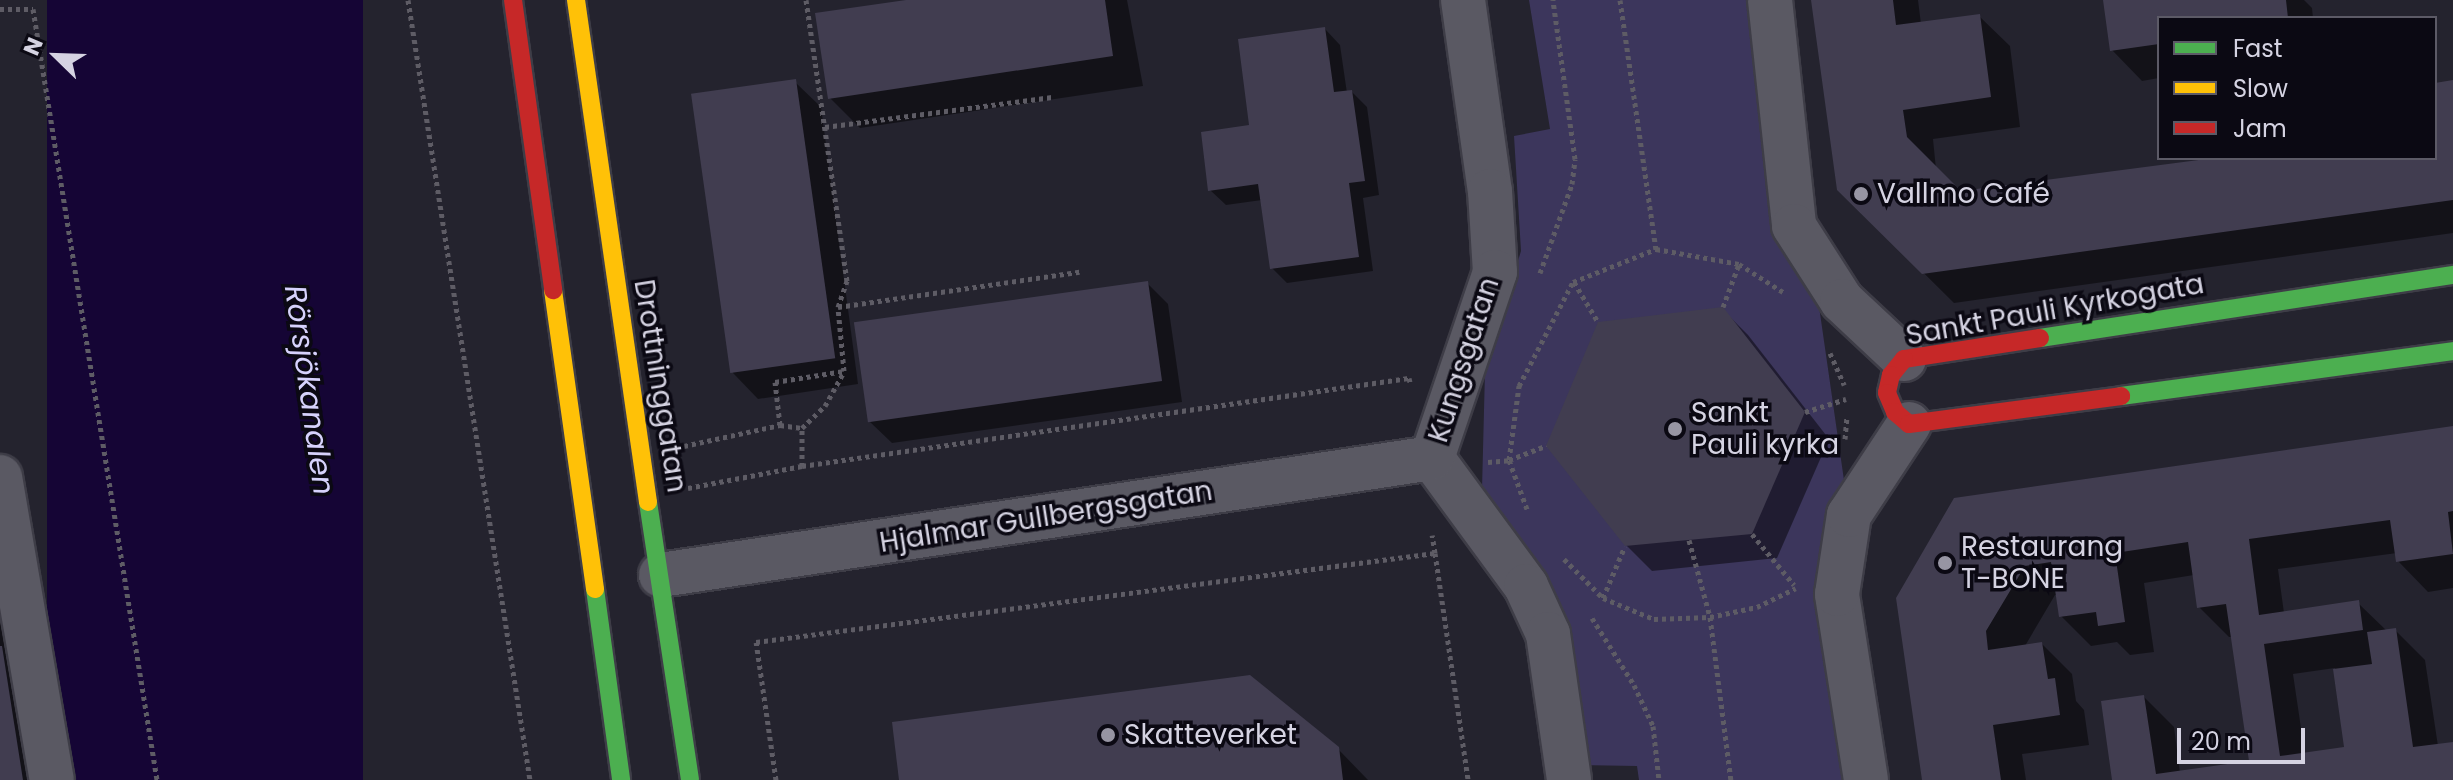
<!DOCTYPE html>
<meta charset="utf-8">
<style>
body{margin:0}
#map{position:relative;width:2453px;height:780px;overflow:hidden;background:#24232e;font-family:Poppins,sans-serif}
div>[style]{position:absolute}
.green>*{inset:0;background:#3c365c}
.water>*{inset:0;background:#150535;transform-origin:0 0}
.shadow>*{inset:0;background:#0007}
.building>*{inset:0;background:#413d50;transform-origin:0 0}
.path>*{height:5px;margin-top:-2.5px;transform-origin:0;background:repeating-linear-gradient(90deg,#5e5c65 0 4px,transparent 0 8px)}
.roads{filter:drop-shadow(2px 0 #3e3d47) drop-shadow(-2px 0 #3e3d47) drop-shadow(0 2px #3e3d47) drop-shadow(0 -2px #3e3d47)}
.street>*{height:44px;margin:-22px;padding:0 22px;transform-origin:22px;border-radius:22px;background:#5a5963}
.fast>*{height:18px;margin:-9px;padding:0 9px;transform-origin:9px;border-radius:9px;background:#4caf50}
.slow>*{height:18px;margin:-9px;padding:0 9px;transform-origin:9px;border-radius:9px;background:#ffc107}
.jam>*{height:18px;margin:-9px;padding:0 9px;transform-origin:9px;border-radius:9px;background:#c62828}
.dots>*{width:22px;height:22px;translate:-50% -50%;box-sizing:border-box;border:4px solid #0b0913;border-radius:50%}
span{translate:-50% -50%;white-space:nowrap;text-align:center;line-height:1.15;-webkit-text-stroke:7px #0b0913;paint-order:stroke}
.poi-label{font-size:28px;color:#d5d3e2}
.left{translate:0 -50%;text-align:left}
.street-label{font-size:28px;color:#d5d3e2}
.water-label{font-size:30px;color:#d6d2fc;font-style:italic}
.legend{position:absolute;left:2157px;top:16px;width:280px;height:144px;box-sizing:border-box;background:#0b0913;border:2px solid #5c5a66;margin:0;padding:10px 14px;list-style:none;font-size:24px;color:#d5d3e2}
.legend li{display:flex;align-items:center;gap:16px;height:40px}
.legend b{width:40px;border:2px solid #5c5a66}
.north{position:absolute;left:16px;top:16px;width:80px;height:80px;-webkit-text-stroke:6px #0b0913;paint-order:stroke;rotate:293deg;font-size:22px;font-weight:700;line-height:32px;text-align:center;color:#d5d3e2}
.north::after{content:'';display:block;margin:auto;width:28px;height:36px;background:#d5d3e2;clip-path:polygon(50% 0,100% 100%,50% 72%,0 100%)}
.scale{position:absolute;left:2177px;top:728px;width:128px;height:36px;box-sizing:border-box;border:4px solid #d5d3e2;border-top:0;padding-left:10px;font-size:24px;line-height:28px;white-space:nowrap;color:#d5d3e2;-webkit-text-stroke:6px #0b0913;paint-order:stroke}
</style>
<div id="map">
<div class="green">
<i style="clip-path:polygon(1529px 0,1775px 0,1849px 515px,1849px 780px,1639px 780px,1637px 766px,1578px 765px,1564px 636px,1482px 489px,1485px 371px,1521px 251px,1514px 136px,1550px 129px)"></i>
</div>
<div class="water">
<i style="left:47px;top:0;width:316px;height:791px"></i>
</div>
<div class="shadow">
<i style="clip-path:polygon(917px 0,1127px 0,1143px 86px,860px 128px,830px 98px)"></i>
<i style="clip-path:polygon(1813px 0,1918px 0,1921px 24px,1979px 16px,2010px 46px,2020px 127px,1933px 139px,1936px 169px,1960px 193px,2226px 158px,2435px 158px,2435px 85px,2453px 82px,2453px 233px,1954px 303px,1839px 189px)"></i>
<i style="clip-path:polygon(2104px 0,2304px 0,2312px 8px,2313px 18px,2159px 18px,2159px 78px,2142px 81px,2112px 50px)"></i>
<i style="clip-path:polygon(1325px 29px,1340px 45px,1347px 93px,1352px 92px,1367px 107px,1379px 195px,1363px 198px,1373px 271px,1287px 283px,1272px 268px,1262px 200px,1226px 205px,1210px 190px,1251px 126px)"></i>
<i style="clip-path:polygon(795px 82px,821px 107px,858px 384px,758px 399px,733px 373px)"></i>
<i style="clip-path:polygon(1147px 283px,1168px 304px,1182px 402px,892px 443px,870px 422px)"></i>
<i style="clip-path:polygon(1722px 309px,1748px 335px,1829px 439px,1777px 558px,1652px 571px,1626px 545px)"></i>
<i style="clip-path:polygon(evenodd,2453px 428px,2453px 588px,2428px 592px,2398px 561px,2397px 553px,2278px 569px,2284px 613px,2358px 603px,2387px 631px,2395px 630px,2425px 660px,2438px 746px,2453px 744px,2453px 780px,2114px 780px,2144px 697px,2174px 727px,2180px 773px,2251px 763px,2233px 637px,2229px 637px,2199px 607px,2194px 575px,2144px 583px,2154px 652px,2130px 655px,2117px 642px,2091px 646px,2061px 616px,2058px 595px,2055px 595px,2025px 646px,2042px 644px,2072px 674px,2076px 701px,2084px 710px,2089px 745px,2022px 754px,2026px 780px,1924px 780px,1898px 598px,2453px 428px,2335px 668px,2346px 749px,2305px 755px,2293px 674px,2335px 668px)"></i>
<i style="clip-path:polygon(0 534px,40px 780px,0 780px)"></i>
<i style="clip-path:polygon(1338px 749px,1368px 780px,901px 780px)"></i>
</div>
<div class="building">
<i style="clip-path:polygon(906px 0,1105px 0,1113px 56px,828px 99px,815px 13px)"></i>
<i style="clip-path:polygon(1811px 0,1893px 0,1896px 25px,1980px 14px,1991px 97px,1903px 110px,1907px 137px,1961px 191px,2214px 158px,2435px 158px,2435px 83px,2453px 80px,2453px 200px,1922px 274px,1837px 190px)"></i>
<i style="clip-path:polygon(2103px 0,2286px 0,2288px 18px,2159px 18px,2159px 44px,2110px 51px)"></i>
<i style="clip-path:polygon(1325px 27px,1334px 92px,1352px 90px,1365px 181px,1349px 183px,1359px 257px,1270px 269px,1258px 184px,1208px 191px,1201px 132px,1249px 125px,1238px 39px)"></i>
<i style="left:796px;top:79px;width:282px;height:106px;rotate:82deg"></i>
<i style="left:1148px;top:281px;width:101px;height:297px;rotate:82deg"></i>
<i style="clip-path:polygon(1723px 307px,1805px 412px,1752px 534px,1625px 546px,1546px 446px,1598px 322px)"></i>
<i style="clip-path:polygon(2453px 426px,2453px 511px,2448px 512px,2453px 554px,2396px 562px,2390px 520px,2249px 539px,2259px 615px,2359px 600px,2363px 630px,2264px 644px,2280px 756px,2344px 747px,2333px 669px,2372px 664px,2367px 632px,2396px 628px,2413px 747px,2453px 742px,2453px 780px,2112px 780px,2101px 701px,2144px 695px,2156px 774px,2249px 761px,2226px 604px,2197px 608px,2188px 542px,2115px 553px,2125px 622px,2098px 626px,2096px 612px,2059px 617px,2051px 562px,2025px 566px,1986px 631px,1988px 650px,2042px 642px,2048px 679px,2055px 678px,2060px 715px,1993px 725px,2001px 780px,1922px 780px,1896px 598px,1954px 498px)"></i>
<i style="clip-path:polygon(0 646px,2px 646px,23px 780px,0 780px)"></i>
<i style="clip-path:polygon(1250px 675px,1339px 747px,1343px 780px,899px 780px,892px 722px)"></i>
</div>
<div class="path">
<i style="left:408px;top:0;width:789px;rotate:81.11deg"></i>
<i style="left:1620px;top:0;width:252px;rotate:81.8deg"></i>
<i style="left:0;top:9px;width:33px"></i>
<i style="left:33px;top:9px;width:781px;rotate:80.86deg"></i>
<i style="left:825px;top:127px;width:231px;rotate:-7.5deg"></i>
<i style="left:1540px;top:273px;width:95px;rotate:-70.2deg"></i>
<i style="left:1572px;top:184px;width:25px;rotate:-83deg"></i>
<i style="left:1575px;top:159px;width:161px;rotate:-97.9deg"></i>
<i style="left:1574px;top:282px;width:47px;rotate:59deg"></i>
<i style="left:838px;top:307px;width:244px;rotate:-8.3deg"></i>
<i style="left:1723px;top:307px;width:46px;rotate:-69.6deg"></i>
<i style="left:1830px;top:353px;width:35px;rotate:66deg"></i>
<i style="left:1805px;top:412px;width:43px;rotate:-17.6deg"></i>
<i style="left:780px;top:425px;width:22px;rotate:8deg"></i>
<i style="left:1845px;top:439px;width:22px;rotate:-85deg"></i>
<i style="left:684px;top:446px;width:98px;rotate:-12.3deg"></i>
<i style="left:780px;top:425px;width:43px;rotate:-96.6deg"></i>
<i style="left:775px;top:382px;width:70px;rotate:-9.1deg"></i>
<i style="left:844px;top:371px;width:64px;rotate:-95.4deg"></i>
<i style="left:838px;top:307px;width:28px;rotate:-71deg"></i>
<i style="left:847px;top:281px;width:284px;rotate:-98.3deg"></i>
<i style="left:1488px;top:462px;width:21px;rotate:-5deg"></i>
<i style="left:1509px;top:460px;width:40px;rotate:-21deg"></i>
<i style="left:802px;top:466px;width:38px;rotate:-90deg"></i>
<i style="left:802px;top:428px;width:32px;rotate:-44deg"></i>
<i style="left:825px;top:406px;width:39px;rotate:-61deg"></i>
<i style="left:688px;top:488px;width:116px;rotate:-10.9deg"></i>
<i style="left:802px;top:466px;width:613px;rotate:-8.25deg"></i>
<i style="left:1409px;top:378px;width:4px;rotate:76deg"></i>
<i style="left:1527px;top:509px;width:52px;rotate:-110.2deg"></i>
<i style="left:1509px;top:460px;width:75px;rotate:-82.3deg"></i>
<i style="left:1519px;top:386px;width:117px;rotate:-62.6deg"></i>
<i style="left:1573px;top:282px;width:89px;rotate:-21.7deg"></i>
<i style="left:1656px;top:249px;width:84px;rotate:10.2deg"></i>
<i style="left:1739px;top:264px;width:52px;rotate:32.5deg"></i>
<i style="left:1752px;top:534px;width:66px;rotate:50.5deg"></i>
<i style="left:1689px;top:540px;width:80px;rotate:74.7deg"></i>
<i style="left:1710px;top:617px;width:164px;rotate:82.7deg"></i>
<i style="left:1435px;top:553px;width:229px;rotate:81.7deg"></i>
<i style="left:1564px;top:559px;width:55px;rotate:45deg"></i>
<i style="left:1603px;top:598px;width:55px;rotate:22.4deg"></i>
<i style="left:1654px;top:619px;width:56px;rotate:-2deg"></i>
<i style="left:1710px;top:617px;width:48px;rotate:-12deg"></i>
<i style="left:1757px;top:607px;width:43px;rotate:-26deg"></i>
<i style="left:1603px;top:598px;width:56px;rotate:-67.1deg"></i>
<i style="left:1592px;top:618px;width:79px;rotate:57.9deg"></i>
<i style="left:1634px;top:685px;width:45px;rotate:65.1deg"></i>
<i style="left:1653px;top:726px;width:54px;rotate:83.7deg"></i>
<i style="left:776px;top:780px;width:139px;rotate:-98.2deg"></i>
<i style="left:756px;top:642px;width:685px;rotate:-7.47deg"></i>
<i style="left:1435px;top:553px;width:18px;rotate:-99deg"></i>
</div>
<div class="roads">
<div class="street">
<i style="left:1463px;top:0;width:193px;rotate:82deg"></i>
<i style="left:1490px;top:191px;width:81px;rotate:86.5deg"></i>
<i style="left:1495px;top:272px;width:196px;rotate:108.7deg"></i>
<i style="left:1432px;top:458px;width:159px;rotate:53.7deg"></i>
<i style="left:1526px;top:586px;width:53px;rotate:65.4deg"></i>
<i style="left:1548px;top:634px;width:148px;rotate:81.8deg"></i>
<i style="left:1770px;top:0;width:227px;rotate:83.9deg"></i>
<i style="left:1794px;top:226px;width:89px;rotate:57.4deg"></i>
<i style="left:1842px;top:301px;width:85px;rotate:43.1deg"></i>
<i style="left:0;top:477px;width:307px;rotate:80.3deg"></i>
<i style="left:661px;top:575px;width:780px;rotate:-8.63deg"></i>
<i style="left:1866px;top:780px;width:188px;rotate:-98.9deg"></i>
<i style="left:1837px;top:594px;width:80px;rotate:-81.4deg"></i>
<i style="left:1849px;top:515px;width:109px;rotate:-56.6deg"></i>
</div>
<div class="fast">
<i style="left:2040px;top:338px;width:418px;rotate:-8.7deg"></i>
<i style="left:2121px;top:396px;width:335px;rotate:-7.7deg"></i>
<i style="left:648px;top:502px;width:281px;rotate:81.4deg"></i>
<i style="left:595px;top:589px;width:193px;rotate:82.2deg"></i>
</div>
<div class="slow">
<i style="left:576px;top:0;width:507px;rotate:81.84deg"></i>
<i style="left:553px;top:290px;width:302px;rotate:82deg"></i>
</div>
<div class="jam">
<i style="left:513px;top:0;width:293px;rotate:82.1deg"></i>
<i style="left:2040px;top:338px;width:138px;rotate:171.2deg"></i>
<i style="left:1904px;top:359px;width:21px;rotate:129deg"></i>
<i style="left:1891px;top:375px;width:18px;rotate:103deg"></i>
<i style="left:1887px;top:393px;width:21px;rotate:67deg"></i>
<i style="left:1895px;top:412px;width:18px;rotate:41deg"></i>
<i style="left:1909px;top:424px;width:214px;rotate:-7.5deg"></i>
</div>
</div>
<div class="dots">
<i style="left:1861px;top:194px;background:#9795a3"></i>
<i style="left:1675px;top:429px;background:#9795a3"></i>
<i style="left:1945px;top:563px;background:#9795a3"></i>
<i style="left:1108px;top:735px;background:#9795a3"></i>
</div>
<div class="poi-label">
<span class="left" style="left:1877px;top:194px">Vallmo Café</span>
<span class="left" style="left:1691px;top:429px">Sankt<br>Pauli kyrka</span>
<span class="left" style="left:1961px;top:563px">Restaurang<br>T-BONE</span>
<span class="left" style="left:1124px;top:735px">Skatteverket</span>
</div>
<div class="street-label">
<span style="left:2055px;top:310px;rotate:-10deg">Sankt Pauli Kyrkogata</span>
<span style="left:1464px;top:360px;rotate:-72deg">Kungsgatan</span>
<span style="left:660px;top:386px;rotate:81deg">Drottninggatan</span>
<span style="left:1046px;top:517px;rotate:-9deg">Hjalmar Gullbergsgatan</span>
</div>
<div class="water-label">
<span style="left:309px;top:390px;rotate:82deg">Rörsjökanalen</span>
</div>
<ul class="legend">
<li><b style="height:10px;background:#4caf50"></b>Fast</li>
<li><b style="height:10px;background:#ffc107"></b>Slow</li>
<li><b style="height:10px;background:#c62828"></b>Jam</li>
</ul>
<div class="north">N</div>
<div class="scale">20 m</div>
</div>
